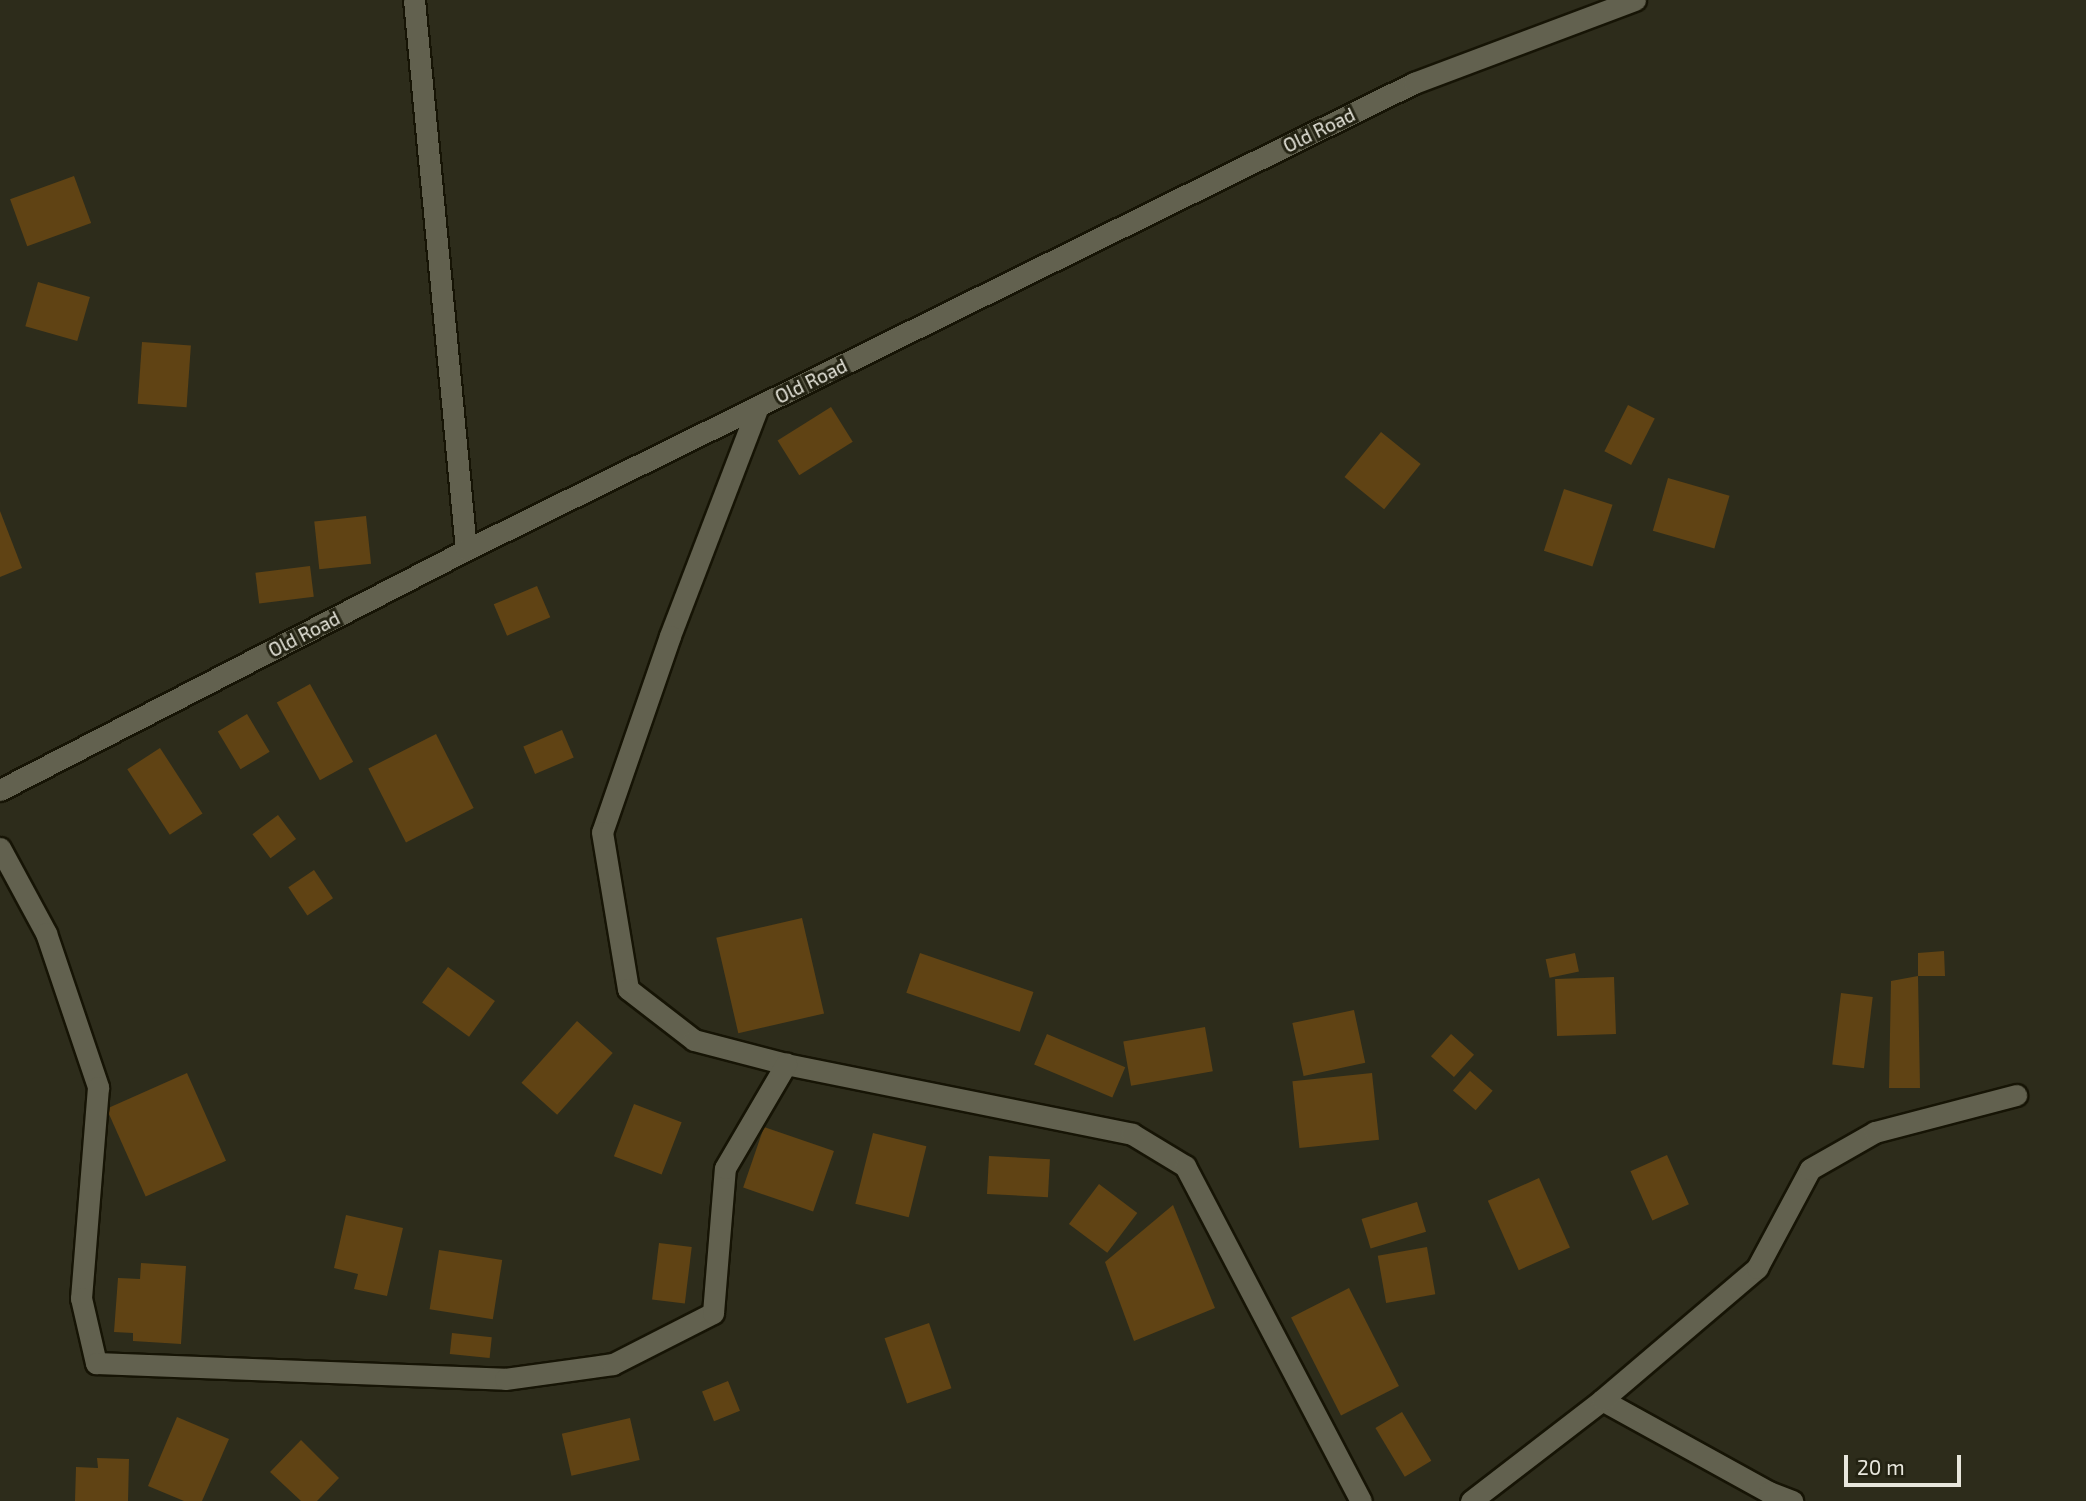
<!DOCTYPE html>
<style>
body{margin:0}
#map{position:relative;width:2086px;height:1501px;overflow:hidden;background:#2d2c1b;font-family:"Exo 2",sans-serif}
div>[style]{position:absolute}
.building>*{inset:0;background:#604314;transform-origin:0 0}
.roads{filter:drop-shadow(2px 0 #161405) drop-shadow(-2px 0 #161405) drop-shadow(0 2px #161405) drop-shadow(0 -2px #161405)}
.minor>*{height:21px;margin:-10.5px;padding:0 10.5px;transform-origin:10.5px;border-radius:10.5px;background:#62614f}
span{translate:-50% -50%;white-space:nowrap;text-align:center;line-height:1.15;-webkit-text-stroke:6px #232212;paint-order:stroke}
.street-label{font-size:19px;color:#e8e7dd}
.scale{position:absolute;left:1844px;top:1455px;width:117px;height:32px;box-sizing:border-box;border:4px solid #e8e7dd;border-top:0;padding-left:9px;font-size:21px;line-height:24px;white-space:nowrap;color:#e8e7dd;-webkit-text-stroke:5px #232212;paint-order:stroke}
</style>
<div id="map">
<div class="building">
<i style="left:74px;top:176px;width:50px;height:68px;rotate:70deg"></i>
<i style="left:38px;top:282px;width:54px;height:46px;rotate:16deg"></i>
<i style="left:142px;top:342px;width:49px;height:62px;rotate:4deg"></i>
<i style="left:1628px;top:405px;width:30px;height:52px;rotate:27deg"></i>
<i style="left:831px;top:407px;width:41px;height:63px;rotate:58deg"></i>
<i style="left:1381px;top:432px;width:51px;height:58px;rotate:39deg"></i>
<i style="left:1668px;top:478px;width:64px;height:55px;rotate:16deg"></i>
<i style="left:1564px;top:489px;width:51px;height:65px;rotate:18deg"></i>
<i style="clip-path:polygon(0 511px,22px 568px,0 577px)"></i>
<i style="left:366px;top:516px;width:48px;height:52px;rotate:84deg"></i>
<i style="left:310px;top:566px;width:31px;height:55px;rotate:83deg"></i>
<i style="left:537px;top:586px;width:34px;height:47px;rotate:67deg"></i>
<i style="left:310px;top:684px;width:89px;height:38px;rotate:61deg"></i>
<i style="left:247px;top:714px;width:44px;height:34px;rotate:59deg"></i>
<i style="left:562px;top:730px;width:30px;height:42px;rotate:67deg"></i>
<i style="left:436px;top:734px;width:83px;height:76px;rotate:63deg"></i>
<i style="left:160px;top:748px;width:78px;height:39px;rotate:57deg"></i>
<i style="left:278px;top:815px;width:30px;height:32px;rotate:53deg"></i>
<i style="left:314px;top:870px;width:34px;height:31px;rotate:56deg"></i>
<i style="left:802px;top:918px;width:98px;height:88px;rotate:77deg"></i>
<i style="clip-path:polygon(1944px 951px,1945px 976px,1918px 976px,1920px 1088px,1889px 1088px,1891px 981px,1918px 976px,1918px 953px)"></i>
<i style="left:920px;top:953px;width:120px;height:42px;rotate:19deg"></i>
<i style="left:1575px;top:953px;width:19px;height:30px;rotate:78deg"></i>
<i style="left:448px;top:967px;width:58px;height:44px;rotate:36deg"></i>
<i style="left:1614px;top:977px;width:57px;height:59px;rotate:88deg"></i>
<i style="left:1841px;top:993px;width:32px;height:72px;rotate:7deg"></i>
<i style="left:1354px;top:1010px;width:54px;height:63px;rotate:78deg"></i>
<i style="left:577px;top:1021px;width:48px;height:83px;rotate:42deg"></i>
<i style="left:1205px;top:1027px;width:45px;height:83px;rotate:80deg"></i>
<i style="left:1047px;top:1034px;width:85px;height:33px;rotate:23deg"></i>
<i style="left:1451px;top:1034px;width:31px;height:30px;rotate:42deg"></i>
<i style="left:1470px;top:1071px;width:30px;height:26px;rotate:41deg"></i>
<i style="left:187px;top:1073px;width:96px;height:88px;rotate:66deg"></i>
<i style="left:1372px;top:1073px;width:67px;height:80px;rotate:84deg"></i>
<i style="left:634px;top:1104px;width:51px;height:56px;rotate:21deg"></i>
<i style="left:764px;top:1127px;width:74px;height:64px;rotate:19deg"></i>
<i style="left:873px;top:1133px;width:55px;height:73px;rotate:14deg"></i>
<i style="left:1667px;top:1155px;width:54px;height:40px;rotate:66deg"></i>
<i style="left:989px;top:1156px;width:61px;height:38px;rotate:3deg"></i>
<i style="left:1539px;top:1178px;width:76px;height:56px;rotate:66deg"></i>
<i style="left:1099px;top:1184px;width:48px;height:50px;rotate:37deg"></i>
<i style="left:1417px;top:1202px;width:31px;height:58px;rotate:73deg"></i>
<i style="clip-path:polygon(1173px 1205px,1215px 1308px,1134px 1341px,1105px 1262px)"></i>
<i style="clip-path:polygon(346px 1215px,403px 1228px,387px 1296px,354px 1289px,358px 1274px,334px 1268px)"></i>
<i style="left:659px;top:1243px;width:33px;height:57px;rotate:7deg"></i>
<i style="left:1427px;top:1247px;width:48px;height:50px;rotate:80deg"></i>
<i style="left:439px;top:1250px;width:64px;height:60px;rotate:9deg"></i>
<i style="clip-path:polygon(141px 1263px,186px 1266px,181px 1344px,133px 1341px,133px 1333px,114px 1332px,118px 1278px,140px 1279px)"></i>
<i style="left:1349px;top:1288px;width:110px;height:65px;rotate:63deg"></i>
<i style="left:929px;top:1323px;width:69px;height:47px;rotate:71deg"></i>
<i style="left:452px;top:1333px;width:40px;height:21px;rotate:6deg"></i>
<i style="left:728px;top:1381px;width:32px;height:28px;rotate:68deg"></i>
<i style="left:1402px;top:1412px;width:57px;height:31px;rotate:59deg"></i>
<i style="clip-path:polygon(177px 1417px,229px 1439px,202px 1501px,184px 1501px,148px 1486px)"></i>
<i style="left:630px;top:1418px;width:43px;height:70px;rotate:77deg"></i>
<i style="clip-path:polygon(301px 1440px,339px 1478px,317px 1501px,301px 1501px,270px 1472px)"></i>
<i style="clip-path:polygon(97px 1458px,129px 1459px,128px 1501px,75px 1501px,76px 1467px,98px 1468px)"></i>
</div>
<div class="roads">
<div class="minor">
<i style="left:414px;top:0;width:552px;rotate:84.6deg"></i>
<i style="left:757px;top:409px;width:243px;rotate:111deg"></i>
<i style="left:670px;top:636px;width:207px;rotate:109.1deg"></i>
<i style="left:602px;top:832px;width:159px;rotate:80.6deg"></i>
<i style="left:628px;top:989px;width:83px;rotate:37.7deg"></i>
<i style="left:694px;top:1040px;width:95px;rotate:14.6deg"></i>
<i style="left:786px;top:1064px;width:353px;rotate:11.4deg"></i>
<i style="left:1132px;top:1134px;width:62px;rotate:31.1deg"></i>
<i style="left:1185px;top:1166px;width:378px;rotate:62.3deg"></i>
<i style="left:0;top:790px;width:524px;rotate:-27.25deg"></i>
<i style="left:466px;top:550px;width:1057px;rotate:-26.23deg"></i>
<i style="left:1414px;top:83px;width:236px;rotate:-20.6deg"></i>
<i style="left:0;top:848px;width:97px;rotate:61.6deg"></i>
<i style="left:46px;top:933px;width:163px;rotate:71.3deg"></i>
<i style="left:98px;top:1087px;width:212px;rotate:94.6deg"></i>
<i style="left:81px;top:1298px;width:67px;rotate:77deg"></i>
<i style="left:96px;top:1363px;width:409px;rotate:2.2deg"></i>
<i style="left:505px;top:1379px;width:109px;rotate:-7.9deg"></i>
<i style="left:613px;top:1364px;width:112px;rotate:-27deg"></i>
<i style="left:713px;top:1313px;width:145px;rotate:-85.3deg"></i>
<i style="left:725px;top:1168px;width:121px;rotate:-59.6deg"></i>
<i style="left:1602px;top:1400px;width:191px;rotate:28.9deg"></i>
<i style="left:1769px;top:1492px;width:25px;rotate:21deg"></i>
<i style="left:1471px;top:1501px;width:165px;rotate:-37.6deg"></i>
<i style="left:1602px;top:1400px;width:204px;rotate:-40.4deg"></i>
<i style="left:1757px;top:1268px;width:112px;rotate:-61.8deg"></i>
<i style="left:1810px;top:1169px;width:75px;rotate:-29.6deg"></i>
<i style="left:1875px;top:1132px;width:146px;rotate:-14.7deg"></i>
</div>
</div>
<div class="street-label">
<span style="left:1319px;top:130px;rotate:-26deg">Old Road</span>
<span style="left:811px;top:381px;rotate:-26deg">Old Road</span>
<span style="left:304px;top:634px;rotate:-27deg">Old Road</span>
</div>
<div class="scale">20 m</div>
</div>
